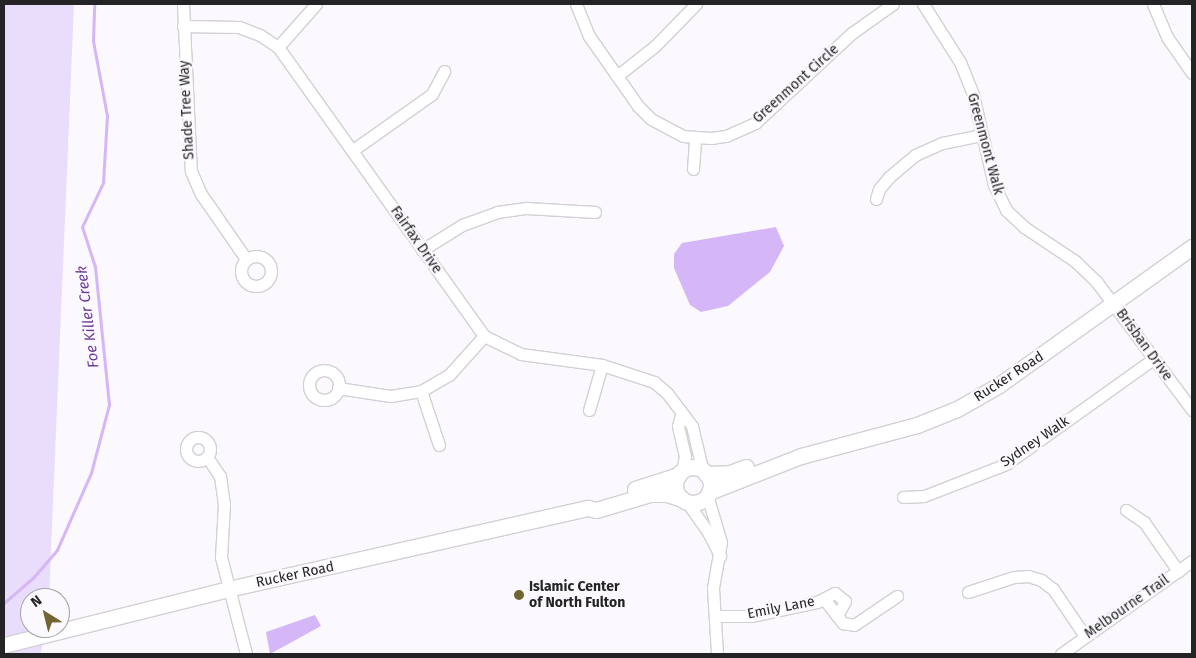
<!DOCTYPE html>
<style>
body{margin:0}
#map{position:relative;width:1196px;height:658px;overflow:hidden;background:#fbf9fe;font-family:"Fira Sans",sans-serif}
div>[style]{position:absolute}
.green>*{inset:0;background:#eadcfb}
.water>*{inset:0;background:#d5b6f7}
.stream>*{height:2.5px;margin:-1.25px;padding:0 1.25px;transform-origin:1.25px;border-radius:1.25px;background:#d5b6f7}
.roads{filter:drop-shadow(1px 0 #d2d0d5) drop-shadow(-1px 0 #d2d0d5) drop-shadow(0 1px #d2d0d5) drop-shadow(0 -1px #d2d0d5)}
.minor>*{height:11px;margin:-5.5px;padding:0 5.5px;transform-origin:5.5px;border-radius:5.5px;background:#fff}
.minor>.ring{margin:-5.5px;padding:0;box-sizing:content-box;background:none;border:11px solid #fff;border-radius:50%}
.major>*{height:15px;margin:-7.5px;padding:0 7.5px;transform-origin:7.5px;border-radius:7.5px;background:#fff}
.major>.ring{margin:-7.5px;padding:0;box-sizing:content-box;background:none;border:15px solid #fff;border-radius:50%}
.dots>*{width:14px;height:14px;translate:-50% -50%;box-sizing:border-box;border:2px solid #fbf9fe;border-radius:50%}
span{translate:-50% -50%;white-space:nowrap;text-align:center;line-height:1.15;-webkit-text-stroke:4.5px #fbf9fe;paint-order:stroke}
.street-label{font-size:14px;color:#242325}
.poi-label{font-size:14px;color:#242325;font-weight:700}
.left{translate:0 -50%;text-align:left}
.water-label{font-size:15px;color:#6c3a97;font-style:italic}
.frame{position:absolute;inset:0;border:5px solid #242325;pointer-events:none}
.north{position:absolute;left:20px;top:588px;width:50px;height:50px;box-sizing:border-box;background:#fbf9fe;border:1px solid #a5a3a7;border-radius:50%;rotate:324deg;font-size:14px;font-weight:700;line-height:20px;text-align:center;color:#242325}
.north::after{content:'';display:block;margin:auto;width:18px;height:22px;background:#706431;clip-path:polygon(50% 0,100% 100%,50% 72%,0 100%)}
</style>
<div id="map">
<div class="green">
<i style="clip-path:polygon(4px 4px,74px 4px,49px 598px,30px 598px,30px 628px,48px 628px,40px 654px,4px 654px)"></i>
</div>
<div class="water">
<i style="clip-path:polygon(776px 227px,784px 246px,770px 272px,728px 306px,701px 312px,690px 305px,674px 268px,674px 254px,682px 243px)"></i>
<i style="clip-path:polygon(315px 615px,321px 626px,270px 654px,266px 632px)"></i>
</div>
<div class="stream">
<i style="left:4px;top:603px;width:37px;rotate:-41deg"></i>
<i style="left:32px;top:579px;width:38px;rotate:-49deg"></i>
<i style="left:57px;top:550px;width:84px;rotate:-66.2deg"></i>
<i style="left:91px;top:473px;width:70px;rotate:-75.2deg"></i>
<i style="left:109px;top:405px;width:139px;rotate:-95.8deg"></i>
<i style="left:95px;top:267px;width:42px;rotate:-108deg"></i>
<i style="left:82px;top:227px;width:49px;rotate:-64.5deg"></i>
<i style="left:103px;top:183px;width:67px;rotate:-86.6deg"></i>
<i style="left:107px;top:116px;width:76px;rotate:-100.6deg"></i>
<i style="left:93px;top:41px;width:37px;rotate:-88deg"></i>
</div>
<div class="roads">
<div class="minor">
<i style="left:183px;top:4px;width:167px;rotate:87.3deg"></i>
<i style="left:191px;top:171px;width:25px;rotate:67deg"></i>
<i style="left:201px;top:194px;width:79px;rotate:55.3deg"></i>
<i style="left:576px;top:4px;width:35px;rotate:68deg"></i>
<i style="left:589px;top:36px;width:85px;rotate:55deg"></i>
<i style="left:638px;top:106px;width:18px;rotate:45deg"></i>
<i style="left:651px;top:119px;width:36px;rotate:28deg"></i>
<i style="left:683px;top:136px;width:28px;rotate:4deg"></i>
<i style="left:711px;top:138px;width:15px;rotate:-8deg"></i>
<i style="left:726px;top:136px;width:32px;rotate:-24deg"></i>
<i style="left:755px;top:123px;width:132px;rotate:-42.9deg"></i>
<i style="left:852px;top:33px;width:50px;rotate:-35.3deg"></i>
<i style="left:923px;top:4px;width:69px;rotate:57.5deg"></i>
<i style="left:960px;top:62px;width:35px;rotate:68deg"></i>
<i style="left:973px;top:95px;width:92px;rotate:76.9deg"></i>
<i style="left:994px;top:185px;width:28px;rotate:64deg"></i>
<i style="left:1006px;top:210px;width:25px;rotate:43deg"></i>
<i style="left:1024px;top:227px;width:61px;rotate:33.7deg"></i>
<i style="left:1075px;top:261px;width:29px;rotate:44deg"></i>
<i style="left:1096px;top:281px;width:161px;rotate:53.3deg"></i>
<i style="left:1153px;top:4px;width:36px;rotate:67deg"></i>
<i style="left:1167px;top:37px;width:44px;rotate:55.2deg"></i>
<i style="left:183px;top:26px;width:56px;rotate:1deg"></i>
<i style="left:239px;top:27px;width:22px;rotate:21deg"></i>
<i style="left:260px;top:35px;width:22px;rotate:34deg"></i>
<i style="left:278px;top:47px;width:355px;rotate:54.5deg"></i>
<i style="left:484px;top:336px;width:41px;rotate:25.9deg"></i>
<i style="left:521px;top:354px;width:82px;rotate:7.7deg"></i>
<i style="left:602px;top:365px;width:55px;rotate:18.1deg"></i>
<i style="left:654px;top:382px;width:17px;rotate:40deg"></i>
<i style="left:667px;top:393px;width:41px;rotate:52.9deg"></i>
<i style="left:692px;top:426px;width:47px;rotate:76.6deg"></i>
<i style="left:278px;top:47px;width:57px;rotate:-48.5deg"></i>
<i style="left:617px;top:76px;width:48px;rotate:-38.3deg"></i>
<i style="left:655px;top:46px;width:59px;rotate:-45.7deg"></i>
<i style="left:353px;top:150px;width:97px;rotate:-35.3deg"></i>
<i style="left:432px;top:94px;width:26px;rotate:-62deg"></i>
<i style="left:693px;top:169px;width:31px;rotate:-86deg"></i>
<i style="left:876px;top:199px;width:10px;rotate:-73deg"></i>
<i style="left:879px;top:189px;width:16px;rotate:-50deg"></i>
<i style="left:889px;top:177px;width:34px;rotate:-40deg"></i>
<i style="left:915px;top:155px;width:30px;rotate:-24deg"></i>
<i style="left:942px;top:143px;width:41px;rotate:-11.3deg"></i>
<i style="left:422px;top:250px;width:47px;rotate:-32deg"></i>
<i style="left:462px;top:225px;width:37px;rotate:-20deg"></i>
<i style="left:497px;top:212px;width:30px;rotate:-8deg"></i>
<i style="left:527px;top:208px;width:68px;rotate:3.4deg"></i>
<i class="ring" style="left:241px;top:256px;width:19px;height:19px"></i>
<i class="ring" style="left:309px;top:370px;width:19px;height:19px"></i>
<i style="left:338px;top:388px;width:53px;rotate:8.7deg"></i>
<i style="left:390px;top:396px;width:31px;rotate:-9deg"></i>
<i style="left:421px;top:391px;width:32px;rotate:-30deg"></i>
<i style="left:449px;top:375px;width:52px;rotate:-48.1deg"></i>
<i style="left:421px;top:391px;width:57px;rotate:71.6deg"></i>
<i style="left:589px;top:410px;width:47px;rotate:-73.9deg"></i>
<i style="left:681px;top:415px;width:11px;rotate:105deg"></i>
<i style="left:678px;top:426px;width:31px;rotate:77deg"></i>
<i style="left:685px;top:456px;width:15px;rotate:101deg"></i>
<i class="ring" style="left:186px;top:437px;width:13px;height:13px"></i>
<i style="left:207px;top:457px;width:23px;rotate:56deg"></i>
<i style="left:220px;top:476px;width:28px;rotate:82deg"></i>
<i style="left:224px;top:504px;width:53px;rotate:93.2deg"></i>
<i style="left:221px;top:557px;width:100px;rotate:75.5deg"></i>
<i style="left:707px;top:495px;width:49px;rotate:73.4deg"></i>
<i style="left:721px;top:542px;width:47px;rotate:99.9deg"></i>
<i style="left:713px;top:588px;width:66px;rotate:86.5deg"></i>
<i style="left:903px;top:497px;width:21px;rotate:-3deg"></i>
<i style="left:924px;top:496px;width:88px;rotate:-21.3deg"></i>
<i style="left:1006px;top:464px;width:181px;rotate:-35.5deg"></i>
<i style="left:687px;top:502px;width:37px;rotate:55deg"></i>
<i style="left:708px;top:532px;width:27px;rotate:63deg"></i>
<i style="left:1126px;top:510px;width:22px;rotate:34deg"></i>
<i style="left:1144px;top:522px;width:60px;rotate:55.2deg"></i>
<i style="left:968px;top:592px;width:48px;rotate:-18.1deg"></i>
<i style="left:1014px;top:577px;width:14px;rotate:-4deg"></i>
<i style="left:1028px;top:576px;width:14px;rotate:17deg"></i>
<i style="left:1041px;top:580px;width:15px;rotate:37deg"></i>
<i style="left:1053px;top:589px;width:57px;rotate:55.8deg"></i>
<i style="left:824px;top:599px;width:31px;rotate:52deg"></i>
<i style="left:843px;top:623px;width:11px;rotate:10deg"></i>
<i style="left:854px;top:625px;width:52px;rotate:-34deg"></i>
<i style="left:716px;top:616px;width:35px"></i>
<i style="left:751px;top:616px;width:67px;rotate:-12deg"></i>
<i style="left:817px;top:602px;width:20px;rotate:-27deg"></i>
<i style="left:835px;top:593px;width:13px;rotate:39deg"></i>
<i style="left:845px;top:601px;width:17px;rotate:118deg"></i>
<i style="left:1061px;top:654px;width:161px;rotate:-35.4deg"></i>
</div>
<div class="major">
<i class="ring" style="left:675px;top:467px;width:21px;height:21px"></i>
<i style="left:706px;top:474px;width:24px;rotate:-2deg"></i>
<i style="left:730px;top:473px;width:17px;rotate:-21deg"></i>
<i style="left:635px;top:489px;width:46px;rotate:-17.7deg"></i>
<i style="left:709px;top:492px;width:99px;rotate:-21.4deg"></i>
<i style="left:801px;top:456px;width:120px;rotate:-15deg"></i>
<i style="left:917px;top:425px;width:43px;rotate:-21.8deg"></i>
<i style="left:957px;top:409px;width:48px;rotate:-29.7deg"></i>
<i style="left:999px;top:385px;width:237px;rotate:-35.6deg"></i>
<i style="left:4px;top:645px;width:231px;rotate:-14deg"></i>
<i style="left:228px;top:589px;width:369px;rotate:-12.7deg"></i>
<i style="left:588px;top:508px;width:8px;rotate:14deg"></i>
<i style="left:596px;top:510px;width:56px;rotate:-16.5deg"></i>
<i style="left:650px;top:494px;width:17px"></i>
<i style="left:667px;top:494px;width:16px;rotate:18deg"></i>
</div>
</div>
<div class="dots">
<i style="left:519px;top:595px;background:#706431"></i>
</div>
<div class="street-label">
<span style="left:796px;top:84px;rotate:-42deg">Greenmont Circle</span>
<span style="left:187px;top:110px;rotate:-93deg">Shade Tree Way</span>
<span style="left:985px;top:144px;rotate:75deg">Greenmont Walk</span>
<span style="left:416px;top:240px;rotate:55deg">Fairfax Drive</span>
<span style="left:1144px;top:345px;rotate:54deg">Brisban Drive</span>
<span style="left:1009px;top:377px;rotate:-33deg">Rucker Road</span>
<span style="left:1035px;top:442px;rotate:-34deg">Sydney Walk</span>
<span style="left:295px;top:575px;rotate:-12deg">Rucker Road</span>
<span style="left:1127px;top:607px;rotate:-35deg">Melbourne Trail</span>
<span style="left:781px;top:608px;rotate:-11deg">Emily Lane</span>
</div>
<div class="poi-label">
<span class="left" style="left:529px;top:595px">Islamic Center<br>of North Fulton</span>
</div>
<div class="water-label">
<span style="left:88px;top:317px;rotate:-97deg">Foe Killer Creek</span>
</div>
<div class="frame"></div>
<div class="north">N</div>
</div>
